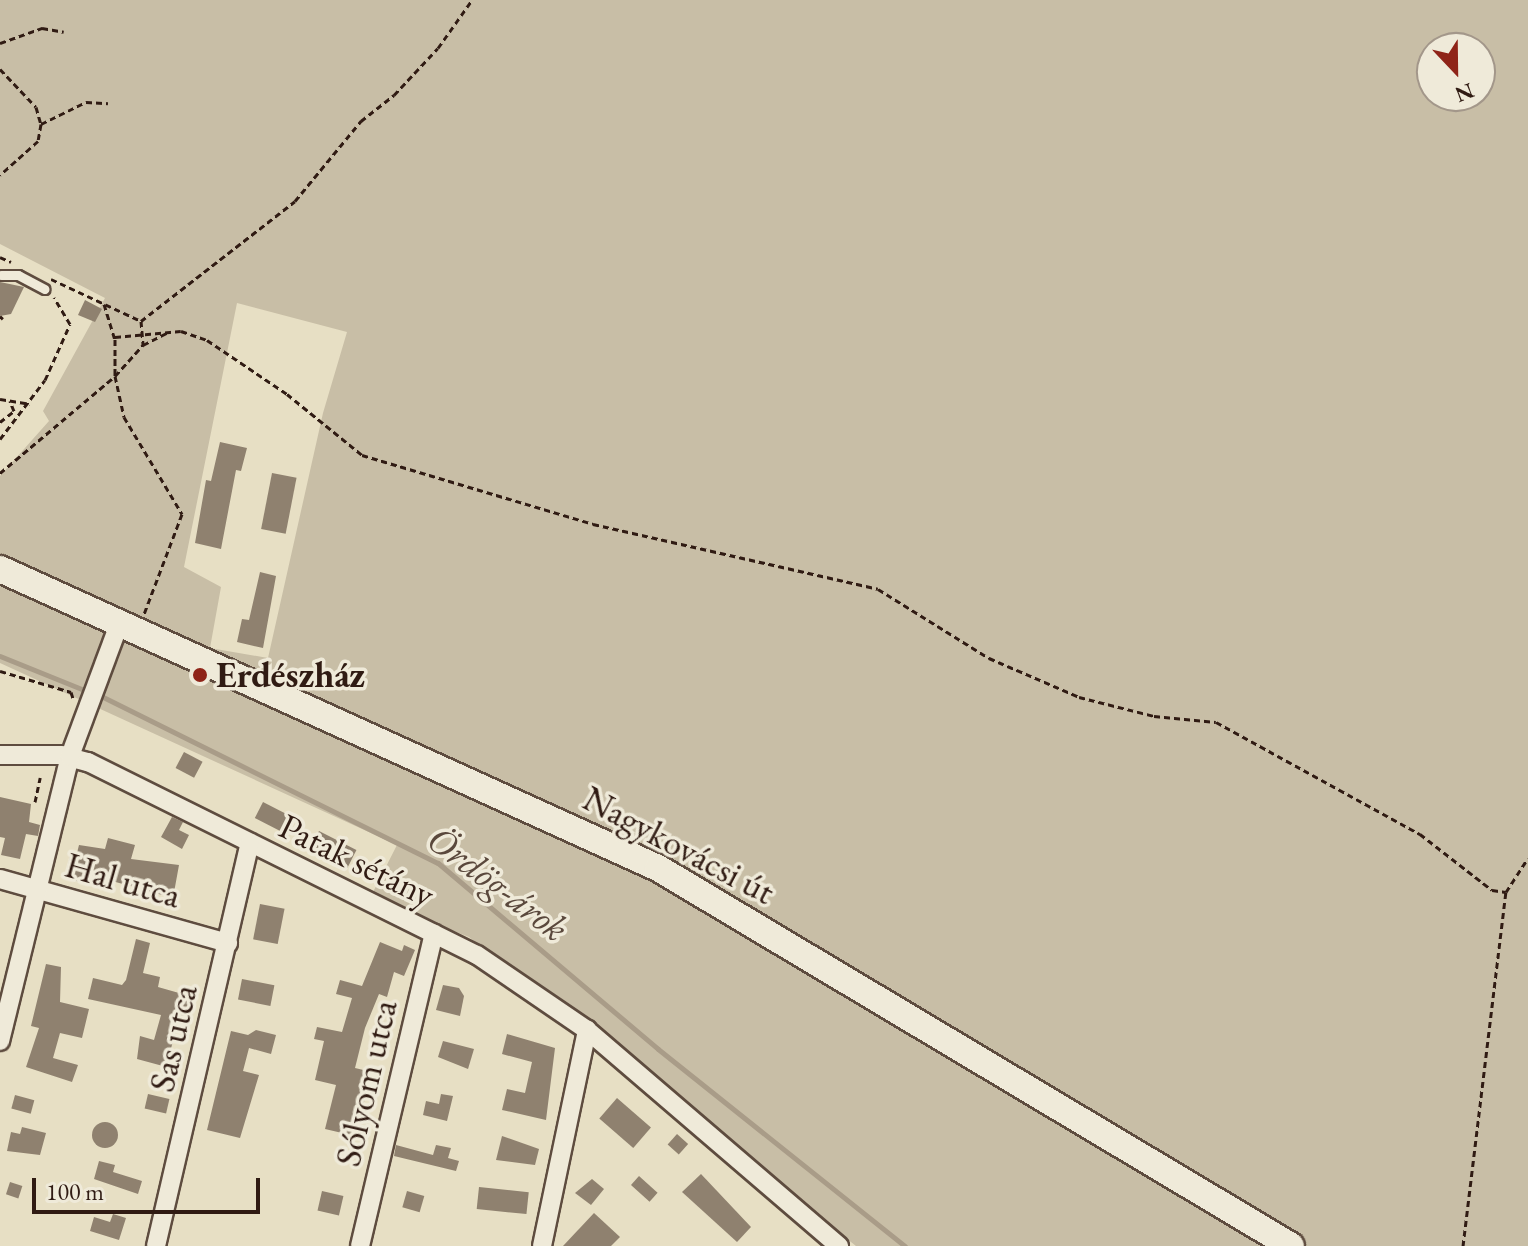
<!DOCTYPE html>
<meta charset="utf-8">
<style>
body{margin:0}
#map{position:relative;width:1528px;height:1246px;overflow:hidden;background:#e7dfc4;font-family:"EB Garamond",serif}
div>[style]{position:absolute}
.green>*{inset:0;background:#c8bea6}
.stream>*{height:5px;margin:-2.5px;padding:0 2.5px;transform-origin:2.5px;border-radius:2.5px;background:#a99c88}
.building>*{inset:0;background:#8f816f;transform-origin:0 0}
.round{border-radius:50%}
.path>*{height:3px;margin-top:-1.5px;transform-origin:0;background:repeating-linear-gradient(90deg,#301b13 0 6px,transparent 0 10px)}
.roads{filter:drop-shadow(2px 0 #5e4c3f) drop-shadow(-2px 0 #5e4c3f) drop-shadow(0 2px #5e4c3f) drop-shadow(0 -2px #5e4c3f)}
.lane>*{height:9px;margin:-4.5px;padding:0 4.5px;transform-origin:4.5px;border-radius:4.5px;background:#efead9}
.street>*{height:18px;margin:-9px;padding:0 9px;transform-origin:9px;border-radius:9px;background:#efead9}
.secondary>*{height:26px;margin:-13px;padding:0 13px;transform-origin:13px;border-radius:13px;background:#efead9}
.dots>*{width:22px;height:22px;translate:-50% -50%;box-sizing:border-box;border:4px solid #efead9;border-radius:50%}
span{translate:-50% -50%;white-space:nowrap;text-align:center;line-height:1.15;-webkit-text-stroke:7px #efead9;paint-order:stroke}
.poi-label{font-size:36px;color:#301b13;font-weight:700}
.left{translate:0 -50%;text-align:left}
.street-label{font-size:36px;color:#301b13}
.water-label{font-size:38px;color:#5a483c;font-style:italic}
.north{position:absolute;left:1416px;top:32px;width:80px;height:80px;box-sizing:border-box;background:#efead9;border:2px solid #a3978a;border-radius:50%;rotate:158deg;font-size:22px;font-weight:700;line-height:32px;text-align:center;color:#301b13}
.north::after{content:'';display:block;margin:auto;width:28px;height:36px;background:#8f2418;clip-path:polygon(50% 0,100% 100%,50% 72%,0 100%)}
.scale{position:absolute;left:32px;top:1178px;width:228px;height:36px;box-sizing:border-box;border:4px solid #301b13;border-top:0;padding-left:10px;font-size:24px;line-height:28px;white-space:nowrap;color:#301b13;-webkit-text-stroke:6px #efead9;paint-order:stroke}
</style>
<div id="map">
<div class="green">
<i style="clip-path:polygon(evenodd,0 0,1528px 0,1528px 1246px,856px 1246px,469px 937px,370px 898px,397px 845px,0 663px,0 476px,49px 421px,43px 411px,105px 298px,0 244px,0 0,1432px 48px,1480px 48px,1480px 96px,1432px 96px,1432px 48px,0 0,237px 303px,347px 332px,323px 413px,268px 658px,210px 648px,221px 587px,184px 567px,237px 303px)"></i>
</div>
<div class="stream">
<i style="left:0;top:656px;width:96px;rotate:22deg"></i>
<i style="left:99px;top:695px;width:378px;rotate:26.4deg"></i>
<i style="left:438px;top:863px;width:288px;rotate:40.2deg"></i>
<i style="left:658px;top:1049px;width:316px;rotate:38.6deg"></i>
</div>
<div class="building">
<i style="clip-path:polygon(0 282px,24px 287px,11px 314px,0 316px)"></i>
<i style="clip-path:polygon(85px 300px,102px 309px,95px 322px,78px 315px)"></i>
<i style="clip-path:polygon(220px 442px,247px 448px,241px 471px,236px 470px,221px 549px,195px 543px,206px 480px,211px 481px)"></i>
<i style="left:272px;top:473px;width:25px;height:57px;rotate:11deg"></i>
<i style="clip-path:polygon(260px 572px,276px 576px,263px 648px,237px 642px,242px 619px,249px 620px)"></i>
<i style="left:184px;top:752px;width:21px;height:18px;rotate:28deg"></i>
<i style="clip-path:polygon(0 797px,31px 804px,29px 822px,40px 825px,38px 836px,26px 834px,20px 859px,1px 855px,5px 838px,0 837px)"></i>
<i style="left:263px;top:802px;width:35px;height:18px;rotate:27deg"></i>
<i style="clip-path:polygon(172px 817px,183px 822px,179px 830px,189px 835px,182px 849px,161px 837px)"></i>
<i style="left:319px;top:831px;width:42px;height:20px;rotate:27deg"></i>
<i style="clip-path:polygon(108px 838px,135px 845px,131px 859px,179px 865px,173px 898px,87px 874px,80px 882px,65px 878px,71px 851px,77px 853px,79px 845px,105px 849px)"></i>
<i style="left:260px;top:904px;width:25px;height:36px;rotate:11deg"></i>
<i style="clip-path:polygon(136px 939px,150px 943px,143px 973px,160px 977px,158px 987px,193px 997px,186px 1022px,179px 1020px,170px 1052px,178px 1054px,174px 1069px,137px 1059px,140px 1036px,154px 1040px,161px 1015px,88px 999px,93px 978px,122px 985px,126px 980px)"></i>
<i style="clip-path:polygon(380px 942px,402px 951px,404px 945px,415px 950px,404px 976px,394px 972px,387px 997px,379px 994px,365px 1028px,355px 1068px,372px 1072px,355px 1136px,325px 1129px,336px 1085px,315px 1080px,324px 1041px,314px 1039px,317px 1027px,342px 1032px,352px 998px,336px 994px,340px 980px,362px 986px)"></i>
<i style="clip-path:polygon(46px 964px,61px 967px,60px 1002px,89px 1009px,82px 1038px,60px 1033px,53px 1058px,78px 1065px,72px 1082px,26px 1067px,39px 1028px,31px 1026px)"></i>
<i style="left:242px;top:979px;width:33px;height:21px;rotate:11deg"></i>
<i style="clip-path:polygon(443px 985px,459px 988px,464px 996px,460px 1016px,436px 1010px)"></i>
<i style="clip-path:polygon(256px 1030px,276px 1035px,271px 1054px,249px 1048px,243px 1071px,259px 1075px,240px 1138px,207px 1130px,231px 1031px,248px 1035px)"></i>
<i style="clip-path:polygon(507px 1034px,555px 1048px,546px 1120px,502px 1110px,507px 1089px,525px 1093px,532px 1062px,502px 1054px)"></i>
<i style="clip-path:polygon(443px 1041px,474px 1049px,468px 1069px,438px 1057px)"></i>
<i style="left:148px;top:1094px;width:22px;height:15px;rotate:13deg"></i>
<i style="clip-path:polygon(441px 1094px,453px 1096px,447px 1121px,423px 1115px,426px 1101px,439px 1104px)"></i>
<i style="left:15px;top:1095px;width:20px;height:14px;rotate:15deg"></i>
<i style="left:617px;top:1098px;width:45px;height:27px;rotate:41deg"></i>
<i class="round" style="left:92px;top:1122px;width:26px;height:26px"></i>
<i style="clip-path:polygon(22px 1127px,46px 1133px,40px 1155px,7px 1151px,11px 1132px,20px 1134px)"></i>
<i style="left:677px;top:1134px;width:15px;height:14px;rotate:42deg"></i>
<i style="clip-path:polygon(502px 1136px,539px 1149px,535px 1165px,496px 1160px)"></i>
<i style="clip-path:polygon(396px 1145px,433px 1155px,436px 1145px,451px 1148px,448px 1158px,459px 1161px,456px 1171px,394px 1156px)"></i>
<i style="clip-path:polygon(99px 1161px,115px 1165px,113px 1172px,142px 1181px,138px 1194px,94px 1179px)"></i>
<i style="clip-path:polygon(701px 1174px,751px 1227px,737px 1242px,682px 1192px)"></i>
<i style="left:639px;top:1176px;width:25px;height:12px;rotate:42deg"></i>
<i style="clip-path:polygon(592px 1179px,604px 1189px,591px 1205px,575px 1193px)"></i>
<i style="left:10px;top:1182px;width:13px;height:13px;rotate:18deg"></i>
<i style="left:479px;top:1187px;width:50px;height:22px;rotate:6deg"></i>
<i style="left:322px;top:1191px;width:22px;height:20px;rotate:13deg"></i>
<i style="left:407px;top:1191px;width:18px;height:17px;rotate:16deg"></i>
<i style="clip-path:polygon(594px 1213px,620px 1237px,611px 1246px,563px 1246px)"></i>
<i style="clip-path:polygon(113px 1214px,126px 1218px,119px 1240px,90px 1231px,94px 1217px,110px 1222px)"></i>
</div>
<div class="path">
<i style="left:0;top:43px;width:45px;rotate:-19.7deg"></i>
<i style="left:42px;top:28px;width:22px;rotate:10deg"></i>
<i style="left:0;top:69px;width:52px;rotate:46.5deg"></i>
<i style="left:36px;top:107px;width:18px;rotate:74deg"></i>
<i style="left:41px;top:124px;width:17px;rotate:100deg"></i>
<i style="left:38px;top:141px;width:51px;rotate:138.2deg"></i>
<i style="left:41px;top:124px;width:50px;rotate:-26.1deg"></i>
<i style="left:86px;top:102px;width:22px;rotate:3deg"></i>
<i style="left:0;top:257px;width:12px;rotate:24deg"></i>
<i style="left:51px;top:279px;width:99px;rotate:25deg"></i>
<i style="left:141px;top:321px;width:24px;rotate:85deg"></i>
<i style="left:104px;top:304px;width:37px;rotate:73deg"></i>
<i style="left:115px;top:339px;width:37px;rotate:90deg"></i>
<i style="left:115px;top:376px;width:42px;rotate:77.6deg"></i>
<i style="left:124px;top:417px;width:113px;rotate:59.1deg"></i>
<i style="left:182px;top:514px;width:107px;rotate:110.8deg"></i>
<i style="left:0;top:316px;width:4px;rotate:45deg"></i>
<i style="left:141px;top:321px;width:195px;rotate:-37.9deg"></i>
<i style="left:295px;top:201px;width:104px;rotate:-50.5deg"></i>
<i style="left:361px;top:121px;width:42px;rotate:-38.2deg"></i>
<i style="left:394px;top:95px;width:64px;rotate:-46.9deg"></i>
<i style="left:438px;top:48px;width:59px;rotate:-54.7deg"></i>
<i style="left:115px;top:337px;width:66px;rotate:-5.2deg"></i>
<i style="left:181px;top:331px;width:28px;rotate:19deg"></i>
<i style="left:207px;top:340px;width:97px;rotate:34deg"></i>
<i style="left:287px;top:394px;width:97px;rotate:39.1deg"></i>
<i style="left:362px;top:455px;width:241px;rotate:16.6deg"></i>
<i style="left:593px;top:524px;width:292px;rotate:12.8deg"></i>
<i style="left:878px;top:589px;width:131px;rotate:31.9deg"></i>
<i style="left:989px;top:658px;width:98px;rotate:23.4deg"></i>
<i style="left:1079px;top:697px;width:77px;rotate:14.2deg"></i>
<i style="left:1154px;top:716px;width:62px;rotate:5.5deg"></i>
<i style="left:1216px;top:722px;width:233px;rotate:28.8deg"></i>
<i style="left:1420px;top:834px;width:91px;rotate:37.9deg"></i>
<i style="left:1492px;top:890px;width:14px;rotate:8deg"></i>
<i style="left:0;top:399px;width:30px;rotate:9deg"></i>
<i style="left:0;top:422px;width:18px;rotate:-38deg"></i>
<i style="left:14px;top:411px;width:11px;rotate:-112deg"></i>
<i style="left:0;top:439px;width:74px;rotate:-52.7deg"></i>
<i style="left:45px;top:380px;width:61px;rotate:-65.9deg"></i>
<i style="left:70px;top:324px;width:31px;rotate:-121deg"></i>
<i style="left:0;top:473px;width:150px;rotate:-40.1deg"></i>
<i style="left:115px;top:376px;width:42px;rotate:-47.9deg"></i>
<i style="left:143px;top:345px;width:27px;rotate:-27deg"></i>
<i style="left:0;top:671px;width:74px;rotate:16.5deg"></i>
<i style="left:71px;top:692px;width:6px;rotate:72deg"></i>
<i style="left:35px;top:802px;width:25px;rotate:-78deg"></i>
<i style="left:1463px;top:1246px;width:357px;rotate:-83.1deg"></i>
<i style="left:1506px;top:892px;width:40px;rotate:-57.1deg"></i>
</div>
<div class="roads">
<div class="lane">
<i style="left:1px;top:275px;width:17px"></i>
<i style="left:18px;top:275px;width:30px;rotate:28deg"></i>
</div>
<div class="street">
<i style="left:0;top:755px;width:61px"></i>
<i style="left:61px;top:755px;width:28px;rotate:15deg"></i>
<i style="left:88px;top:762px;width:434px;rotate:26.4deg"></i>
<i style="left:477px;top:955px;width:133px;rotate:34.3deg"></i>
<i style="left:587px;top:1030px;width:332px;rotate:40.6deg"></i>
<i style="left:0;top:879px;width:237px;rotate:15.7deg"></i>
<i style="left:0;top:1041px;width:293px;rotate:-76.2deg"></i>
<i style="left:70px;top:756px;width:141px;rotate:-69.6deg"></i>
<i style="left:156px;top:1246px;width:414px;rotate:-76.9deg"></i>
<i style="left:360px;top:1246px;width:321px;rotate:-76.7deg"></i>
<i style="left:542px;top:1246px;width:221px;rotate:-78.2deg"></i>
</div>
<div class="secondary">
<i style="left:0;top:569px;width:723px;rotate:24.44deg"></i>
<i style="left:658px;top:868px;width:737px;rotate:30.84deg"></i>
</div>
</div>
<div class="dots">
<i style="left:200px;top:675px;background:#8f2418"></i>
</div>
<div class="poi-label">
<span class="left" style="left:216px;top:675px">Erdészház</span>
</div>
<div class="street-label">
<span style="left:679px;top:845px;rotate:28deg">Nagykovácsi út</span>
<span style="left:357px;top:860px;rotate:26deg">Patak sétány</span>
<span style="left:123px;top:880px;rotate:16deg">Hal utca</span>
<span style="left:173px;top:1038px;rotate:-77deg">Sas utca</span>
<span style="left:366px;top:1083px;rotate:-77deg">Sólyom utca</span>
</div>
<div class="water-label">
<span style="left:498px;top:883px;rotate:37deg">Ördög-árok</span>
</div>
<div class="north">N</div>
<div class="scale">100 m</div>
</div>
